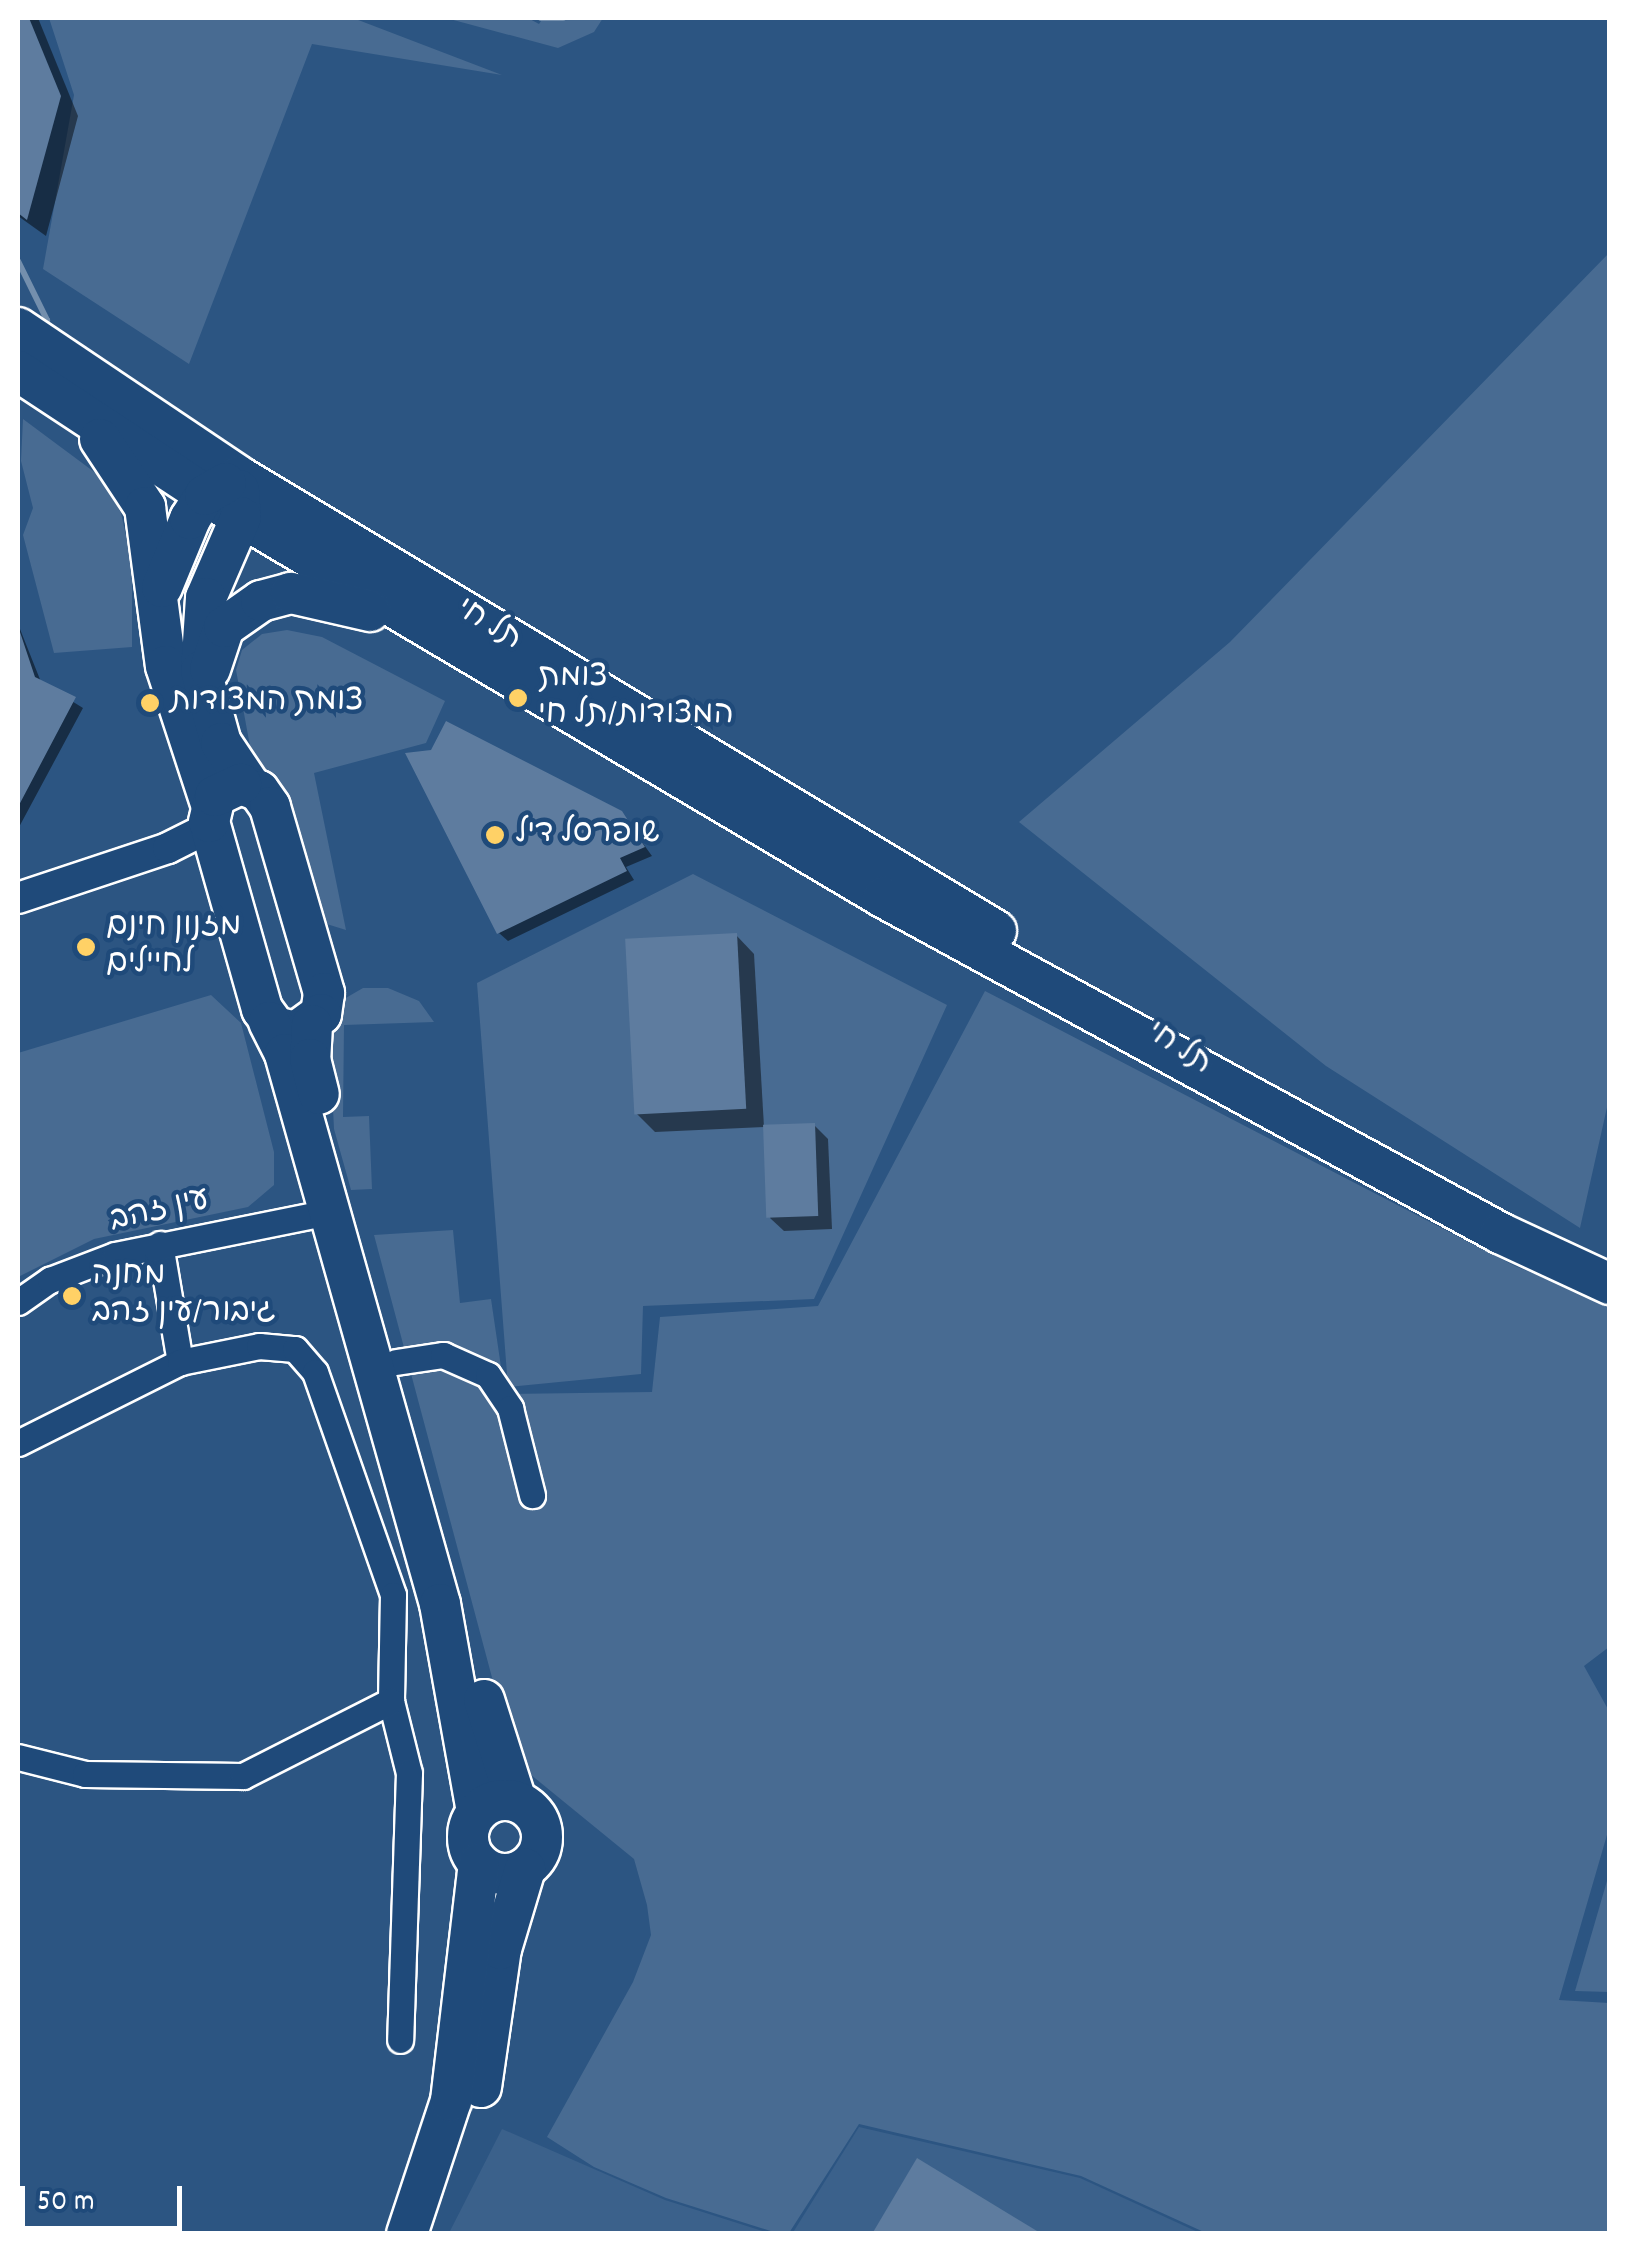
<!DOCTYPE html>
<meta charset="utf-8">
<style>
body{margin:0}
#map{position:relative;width:1627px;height:2251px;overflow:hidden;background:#2c5582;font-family:Dekko,"Playpen Sans Hebrew",sans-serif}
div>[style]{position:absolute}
.built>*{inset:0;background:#3b618b}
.green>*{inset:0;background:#486b92}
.shadow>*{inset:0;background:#0007}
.stream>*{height:6px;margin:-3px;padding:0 3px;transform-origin:3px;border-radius:3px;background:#748fad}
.building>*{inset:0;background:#5e7c9f;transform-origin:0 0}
.roads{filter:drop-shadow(2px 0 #fff) drop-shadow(-2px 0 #fff) drop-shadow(0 2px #fff) drop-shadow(0 -2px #fff)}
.minor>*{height:25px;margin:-12.5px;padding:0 12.5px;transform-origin:12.5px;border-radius:12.5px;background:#1f4a7a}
.tertiary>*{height:30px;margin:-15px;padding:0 15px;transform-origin:15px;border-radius:15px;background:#1f4a7a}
.trunk>*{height:40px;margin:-20px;padding:0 20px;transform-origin:20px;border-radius:20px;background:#1f4a7a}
.trunk>.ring{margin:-20px;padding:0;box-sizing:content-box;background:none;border:40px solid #1f4a7a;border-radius:50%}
.dots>*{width:28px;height:28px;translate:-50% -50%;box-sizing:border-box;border:5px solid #1f4a7a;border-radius:50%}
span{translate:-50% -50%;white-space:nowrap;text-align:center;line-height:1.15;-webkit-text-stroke:9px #1f4a7a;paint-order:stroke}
.street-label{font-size:32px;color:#fff}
.poi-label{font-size:32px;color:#fff}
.left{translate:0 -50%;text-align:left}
.frame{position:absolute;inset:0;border:20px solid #fff;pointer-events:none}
.scale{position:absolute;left:20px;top:2186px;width:162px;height:45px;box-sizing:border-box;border:5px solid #fff;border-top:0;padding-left:12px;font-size:30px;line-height:35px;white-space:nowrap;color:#fff;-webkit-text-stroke:8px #1f4a7a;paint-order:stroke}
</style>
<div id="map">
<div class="built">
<i style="clip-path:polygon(859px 2127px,1080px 2178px,1200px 2233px,792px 2234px)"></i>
<i style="clip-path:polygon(502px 2129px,665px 2200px,769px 2233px,449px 2233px)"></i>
</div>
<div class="green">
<i style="clip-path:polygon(49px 18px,353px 18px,502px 75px,312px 44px,189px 364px,43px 269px,74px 95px)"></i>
<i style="clip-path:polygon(446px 18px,528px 18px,539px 24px,543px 18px,603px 18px,594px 32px,558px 48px)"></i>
<i style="clip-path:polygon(1609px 253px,1610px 1094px,1580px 1228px,1326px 1066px,1019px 822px,1230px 642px)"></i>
<i style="clip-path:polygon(23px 419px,101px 477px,121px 513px,132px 563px,132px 647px,54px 653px,23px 535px,33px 508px,21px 461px)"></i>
<i style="clip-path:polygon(287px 630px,322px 637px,445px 701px,426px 743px,314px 773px,346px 930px,317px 921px,252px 757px,236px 670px,242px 650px,262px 634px)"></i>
<i style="clip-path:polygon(693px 874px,947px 1005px,814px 1299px,643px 1306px,641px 1374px,508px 1387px,477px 983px)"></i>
<i style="clip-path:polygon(363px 988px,388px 988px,419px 1001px,434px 1022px,344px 1025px,343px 1117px,369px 1116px,372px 1189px,351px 1190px,334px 1129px,329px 1026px,344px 999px)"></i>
<i style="clip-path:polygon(985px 991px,1515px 1266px,1609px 1304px,1609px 1647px,1584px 1666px,1609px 1711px,1609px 1828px,1559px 2000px,1609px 2003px,1609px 2233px,1206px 2233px,1081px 2176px,859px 2124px,789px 2233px,777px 2233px,666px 2198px,594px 2167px,547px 2137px,633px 1982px,651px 1935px,647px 1905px,634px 1859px,525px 1770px,494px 1685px,374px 1235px,453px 1230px,460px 1303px,491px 1299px,505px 1394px,652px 1392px,660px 1317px,818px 1306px)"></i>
<i style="clip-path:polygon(211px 995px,241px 1023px,274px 1152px,274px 1185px,248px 1207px,94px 1239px,18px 1277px,18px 1053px)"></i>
<i style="clip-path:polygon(1609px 1874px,1609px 1992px,1575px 1991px)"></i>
</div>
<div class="shadow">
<i style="clip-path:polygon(18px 18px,38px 18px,78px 116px,46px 236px,18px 216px)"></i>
<i style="clip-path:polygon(18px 624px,41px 682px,83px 708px,18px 829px)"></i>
<i style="clip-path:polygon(621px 813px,652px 856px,626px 867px,634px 880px,508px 941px,499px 933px)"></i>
<i style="clip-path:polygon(736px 935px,754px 954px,764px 1127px,655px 1132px,637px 1114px)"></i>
<i style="clip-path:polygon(814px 1125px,828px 1139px,832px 1229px,784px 1231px,770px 1218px)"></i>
</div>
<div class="stream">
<i style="left:541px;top:18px;width:22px"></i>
<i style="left:18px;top:261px;width:66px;rotate:63.8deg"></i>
<i style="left:47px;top:320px;width:8px;rotate:120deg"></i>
</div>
<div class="building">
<i style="clip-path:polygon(18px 18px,29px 18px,61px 96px,27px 220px,18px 213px)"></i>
<i style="clip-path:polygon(18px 626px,35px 677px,76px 697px,18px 807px)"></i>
<i style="clip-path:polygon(446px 721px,622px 811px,645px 847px,620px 858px,627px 871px,497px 934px,405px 753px,431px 750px)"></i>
<i style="left:737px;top:933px;width:176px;height:112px;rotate:87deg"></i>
<i style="left:815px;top:1123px;width:93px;height:52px;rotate:88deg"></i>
<i style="clip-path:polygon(917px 2158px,1042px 2234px,872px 2234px)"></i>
</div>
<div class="roads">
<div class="minor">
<i style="left:160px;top:1244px;width:120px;rotate:80.4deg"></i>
<i style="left:18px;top:1302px;width:39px;rotate:-35deg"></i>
<i style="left:50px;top:1280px;width:70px;rotate:-21deg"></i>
<i style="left:115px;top:1255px;width:217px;rotate:-11.4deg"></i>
<i style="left:396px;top:1362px;width:48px;rotate:-8.5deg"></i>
<i style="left:443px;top:1355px;width:49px;rotate:24deg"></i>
<i style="left:488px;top:1375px;width:40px;rotate:56deg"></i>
<i style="left:510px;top:1408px;width:90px;rotate:75.8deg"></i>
<i style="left:18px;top:1443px;width:181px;rotate:-26.6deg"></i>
<i style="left:180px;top:1362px;width:81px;rotate:-11.4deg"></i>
<i style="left:259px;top:1346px;width:36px;rotate:5deg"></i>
<i style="left:295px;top:1349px;width:30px;rotate:49deg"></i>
<i style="left:315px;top:1372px;width:236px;rotate:70.7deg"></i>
<i style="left:393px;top:1595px;width:106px;rotate:91.1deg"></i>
<i style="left:391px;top:1701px;width:74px;rotate:76deg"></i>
<i style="left:409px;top:1773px;width:267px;rotate:91.9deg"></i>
<i style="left:18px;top:1757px;width:69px;rotate:14.2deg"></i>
<i style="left:85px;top:1774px;width:158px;rotate:0.7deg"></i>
<i style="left:243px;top:1776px;width:166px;rotate:-26.9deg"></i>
</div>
<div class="tertiary">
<i style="left:18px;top:898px;width:158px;rotate:-18.4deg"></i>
<i style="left:168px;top:848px;width:47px;rotate:-26.6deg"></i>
</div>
<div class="trunk">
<i style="left:18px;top:328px;width:265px;rotate:33.9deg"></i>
<i style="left:238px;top:476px;width:884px;rotate:30.97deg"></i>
<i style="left:18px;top:371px;width:245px;rotate:33.4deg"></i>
<i style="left:223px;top:506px;width:767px;rotate:30.64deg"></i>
<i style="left:883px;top:897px;width:703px;rotate:28.57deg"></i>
<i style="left:1500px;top:1233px;width:121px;rotate:24.9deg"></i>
<i style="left:100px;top:439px;width:82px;rotate:56.5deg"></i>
<i style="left:145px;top:507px;width:160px;rotate:82.5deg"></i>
<i style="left:166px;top:666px;width:145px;rotate:71.9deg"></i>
<i style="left:239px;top:490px;width:27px;rotate:86deg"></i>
<i style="left:241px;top:517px;width:88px;rotate:113.4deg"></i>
<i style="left:206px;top:598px;width:73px;rotate:93.9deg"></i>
<i style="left:201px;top:671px;width:75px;rotate:74.5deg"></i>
<i style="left:221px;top:743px;width:52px;rotate:56deg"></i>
<i style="left:162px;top:587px;width:74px;rotate:-67.6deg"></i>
<i style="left:190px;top:519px;width:28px;rotate:-58deg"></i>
<i style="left:205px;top:495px;width:24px;rotate:-30deg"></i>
<i style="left:210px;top:669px;width:44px;rotate:-71.6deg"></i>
<i style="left:224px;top:627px;width:45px;rotate:-35.1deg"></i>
<i style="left:261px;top:601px;width:31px;rotate:-15deg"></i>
<i style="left:291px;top:593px;width:81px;rotate:12.8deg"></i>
<i style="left:241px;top:784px;width:19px;rotate:21deg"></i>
<i style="left:259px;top:791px;width:19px;rotate:55deg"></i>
<i style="left:270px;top:807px;width:194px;rotate:73.8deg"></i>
<i style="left:324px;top:993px;width:21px;rotate:98deg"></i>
<i style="left:321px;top:1014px;width:31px;rotate:144deg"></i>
<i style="left:296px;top:1032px;width:22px;rotate:-167deg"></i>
<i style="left:275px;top:1027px;width:22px;rotate:-126deg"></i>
<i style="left:262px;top:1009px;width:194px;rotate:-105.8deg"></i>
<i style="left:209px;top:822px;width:27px;rotate:-77deg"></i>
<i style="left:215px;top:796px;width:29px;rotate:-25deg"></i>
<i style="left:269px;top:1022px;width:36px;rotate:63deg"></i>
<i style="left:285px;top:1054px;width:571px;rotate:74.26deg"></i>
<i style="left:440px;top:1604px;width:211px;rotate:79.9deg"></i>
<i style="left:312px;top:1025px;width:34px;rotate:93deg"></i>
<i style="left:310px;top:1059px;width:36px;rotate:76deg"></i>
<i style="left:484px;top:1700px;width:106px;rotate:72.4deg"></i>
<i class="ring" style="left:468px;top:1800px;width:34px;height:34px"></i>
<i style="left:481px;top:2087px;width:139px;rotate:-81.8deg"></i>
<i style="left:501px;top:1949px;width:84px;rotate:-73.3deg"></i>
<i style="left:407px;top:2234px;width:140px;rotate:-71.7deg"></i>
<i style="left:451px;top:2101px;width:239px;rotate:-83.3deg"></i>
</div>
</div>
<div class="dots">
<i style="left:518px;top:698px;background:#ffd166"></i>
<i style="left:150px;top:703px;background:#ffd166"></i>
<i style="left:495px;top:835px;background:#ffd166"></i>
<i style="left:86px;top:947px;background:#ffd166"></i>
<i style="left:72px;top:1296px;background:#ffd166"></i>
</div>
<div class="street-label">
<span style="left:488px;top:626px;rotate:31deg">תל חי</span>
<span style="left:1178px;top:1050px;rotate:33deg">תל חי</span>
<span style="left:160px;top:1212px;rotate:-13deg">עין זהב</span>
</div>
<div class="poi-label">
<span class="left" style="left:538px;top:698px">צומת<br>המצודות/תל חי</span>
<span class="left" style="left:170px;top:703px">צומת המצודות</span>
<span class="left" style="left:515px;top:835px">שופרסל דיל</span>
<span class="left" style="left:106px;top:947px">מזנון חינם<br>לחיילים</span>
<span class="left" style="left:92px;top:1296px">מחנה<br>גיבור/עין זהב</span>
</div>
<div class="frame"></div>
<div class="scale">50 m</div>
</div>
